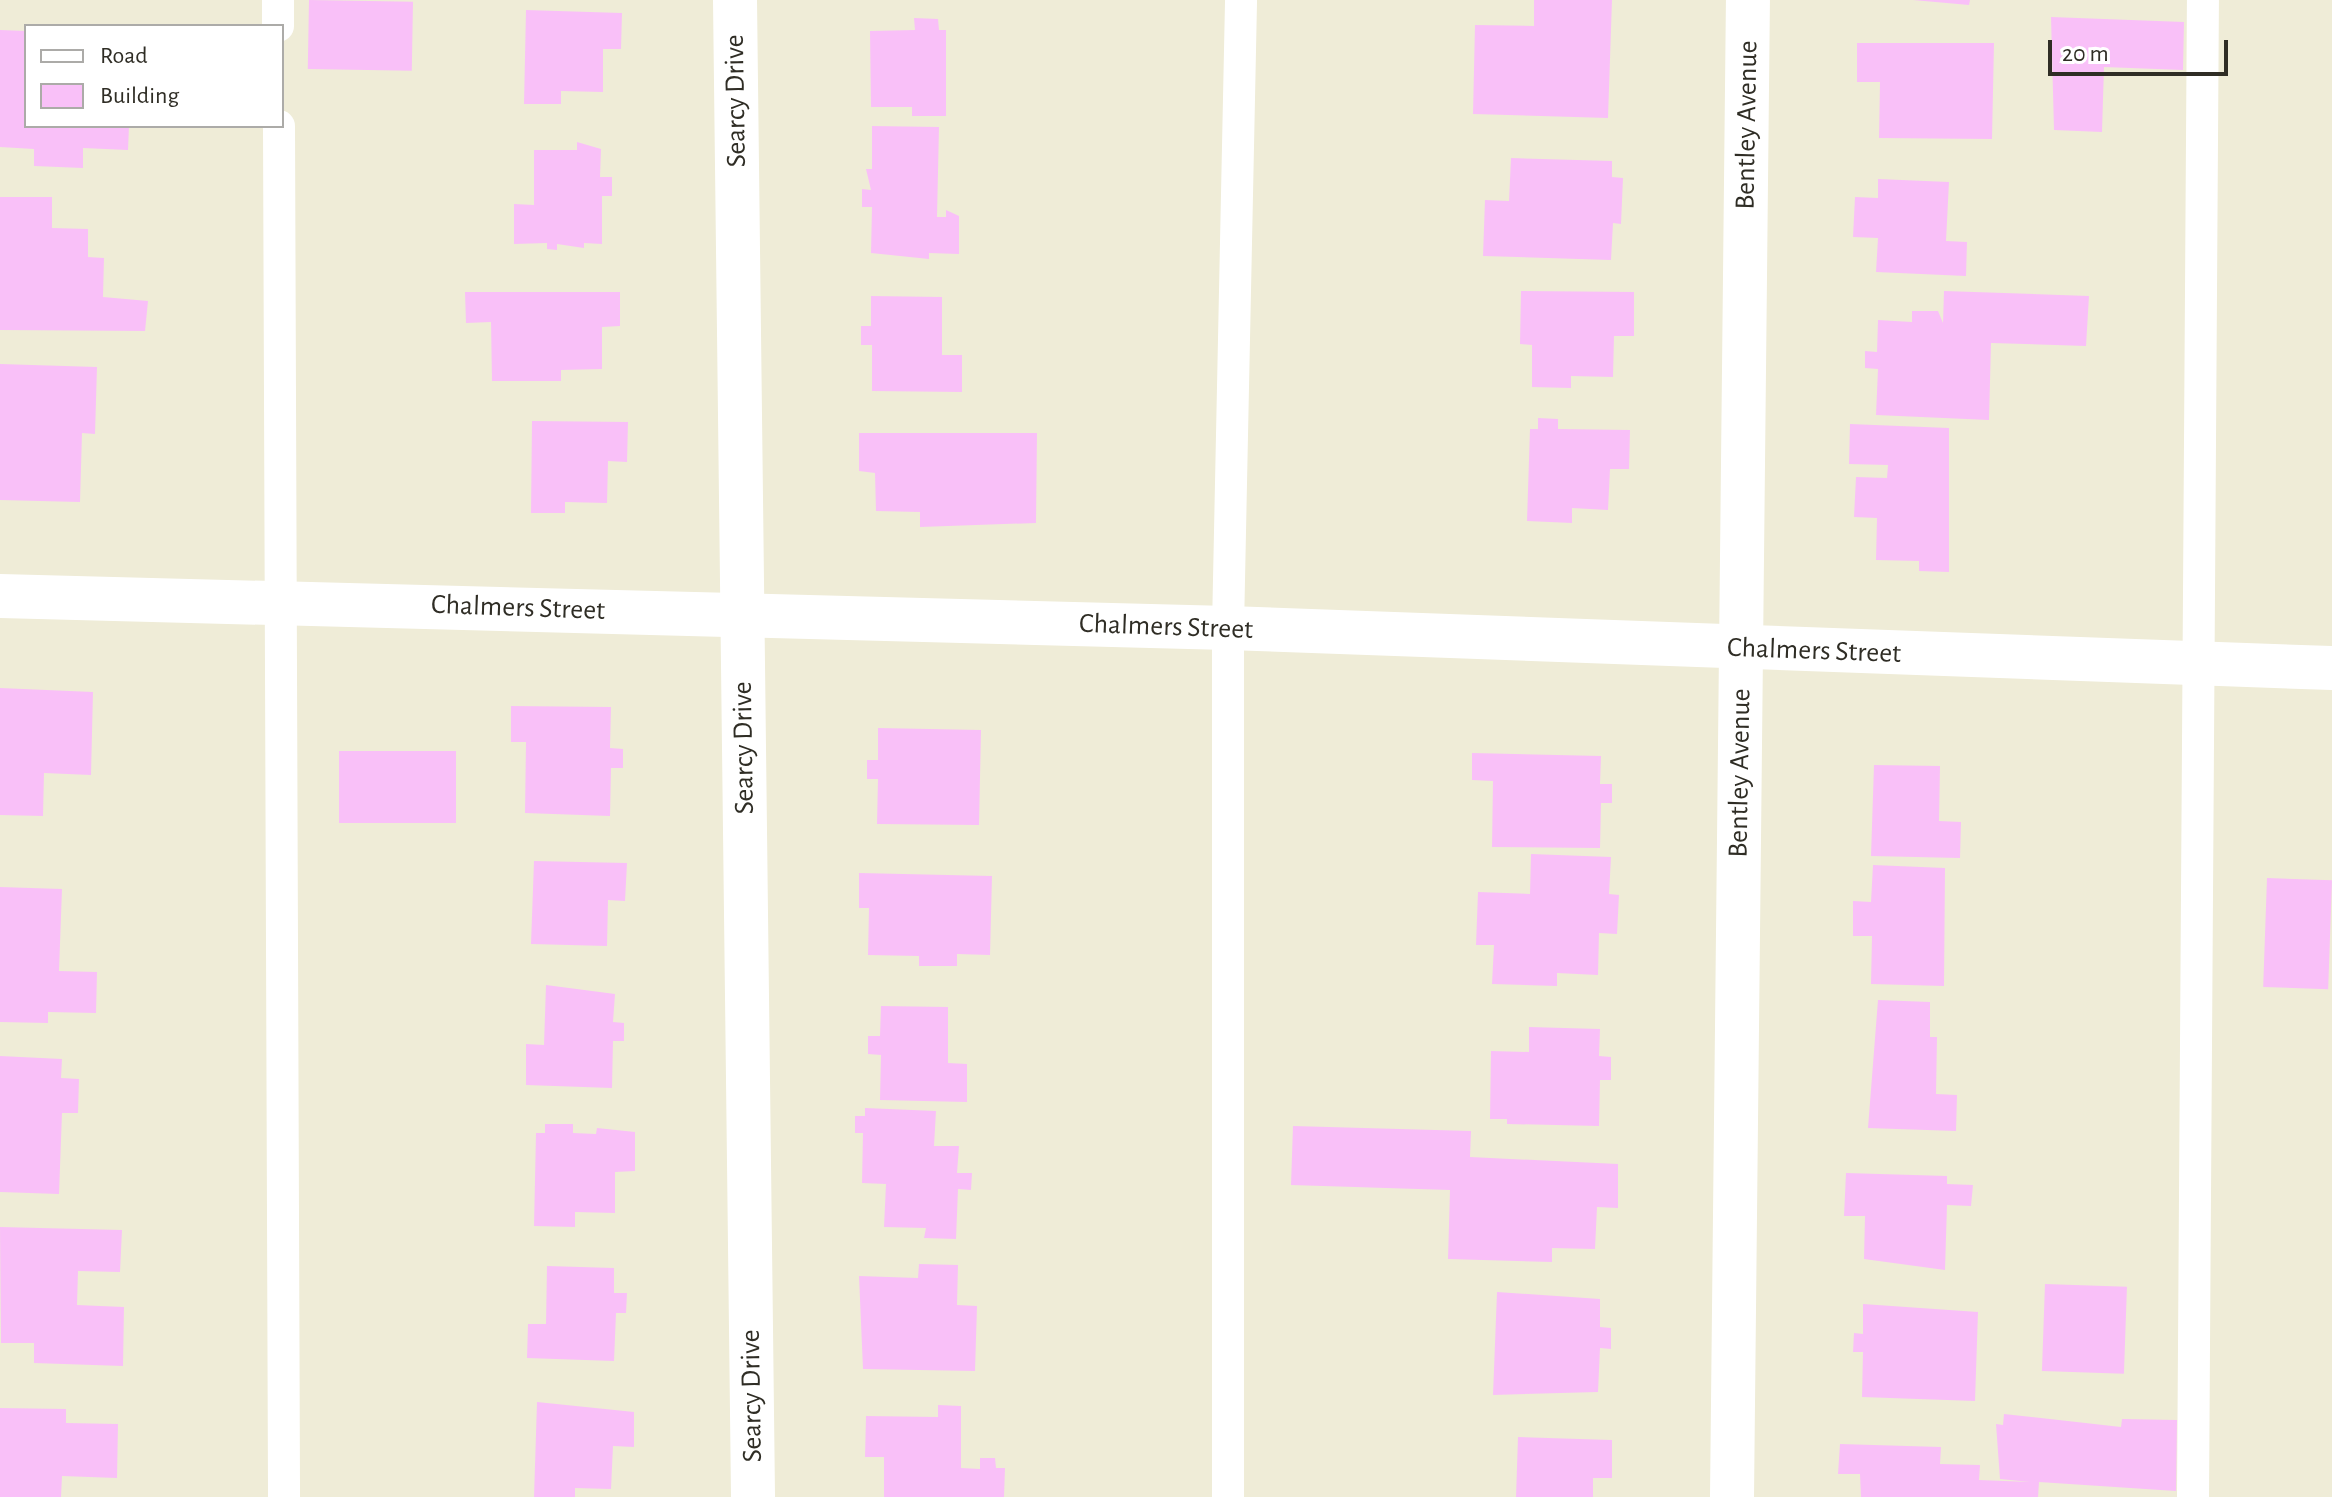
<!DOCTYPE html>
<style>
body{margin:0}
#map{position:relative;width:2332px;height:1497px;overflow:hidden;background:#efecd7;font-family:"Alegreya Sans",sans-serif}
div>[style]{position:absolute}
.building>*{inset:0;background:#f9c0f8;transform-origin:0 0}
.lane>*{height:32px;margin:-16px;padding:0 16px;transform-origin:16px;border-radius:16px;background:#fff}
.street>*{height:44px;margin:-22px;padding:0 22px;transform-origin:22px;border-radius:22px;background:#fff}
span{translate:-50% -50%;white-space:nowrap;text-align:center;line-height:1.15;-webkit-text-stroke:8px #fff;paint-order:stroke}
.street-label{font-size:28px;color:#2f2d25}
.legend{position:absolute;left:24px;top:24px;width:260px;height:104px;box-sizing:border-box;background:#fff;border:2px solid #acaba8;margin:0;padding:10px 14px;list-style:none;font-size:24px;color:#2f2d25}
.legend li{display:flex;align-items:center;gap:16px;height:40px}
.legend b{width:40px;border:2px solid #acaba8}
.scale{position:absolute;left:2048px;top:40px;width:180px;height:36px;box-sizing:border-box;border:4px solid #2f2d25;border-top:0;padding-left:10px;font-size:24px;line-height:28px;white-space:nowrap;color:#2f2d25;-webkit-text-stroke:6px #fff;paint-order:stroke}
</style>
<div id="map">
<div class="building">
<i style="left:309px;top:0;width:104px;height:69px;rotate:1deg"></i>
<i style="clip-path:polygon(1534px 0,1612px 0,1608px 118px,1473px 114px,1475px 25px,1534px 26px)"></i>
<i style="clip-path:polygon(1913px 0,1970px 0,1969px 5px)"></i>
<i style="clip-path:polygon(526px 10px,622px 13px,621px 49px,603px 49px,603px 92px,561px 91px,561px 104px,524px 104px)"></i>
<i style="clip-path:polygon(2051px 17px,2184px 22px,2183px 70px,2104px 67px,2102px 132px,2054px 130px)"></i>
<i style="clip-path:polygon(914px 18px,938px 19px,939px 30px,946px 30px,946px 116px,912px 116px,912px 107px,871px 107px,870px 31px,915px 30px)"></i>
<i style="clip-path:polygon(0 30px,26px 31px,26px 126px,129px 126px,128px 150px,83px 148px,83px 168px,34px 166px,34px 149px,0 147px)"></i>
<i style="clip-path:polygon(1857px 43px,1994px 43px,1992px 139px,1879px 138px,1880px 82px,1857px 82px)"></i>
<i style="clip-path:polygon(872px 126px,939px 127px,937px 217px,946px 217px,946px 210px,959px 216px,959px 254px,929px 253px,929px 259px,871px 253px,872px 207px,862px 207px,862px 189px,871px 190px,866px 169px,872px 169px)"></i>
<i style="clip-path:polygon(577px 142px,601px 149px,600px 177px,612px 177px,612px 196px,602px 196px,602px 244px,584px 243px,584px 248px,557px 244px,557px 250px,547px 249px,547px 243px,514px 244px,514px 204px,534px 205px,534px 150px,577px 150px)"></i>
<i style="clip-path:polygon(1511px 158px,1612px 161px,1612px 177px,1623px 178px,1621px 224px,1613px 223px,1611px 260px,1483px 256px,1485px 200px,1509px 201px)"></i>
<i style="clip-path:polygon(1878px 179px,1949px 182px,1946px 241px,1967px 242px,1966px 276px,1876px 272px,1878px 238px,1853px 237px,1855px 197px,1878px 198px)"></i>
<i style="clip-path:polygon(0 197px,52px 197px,52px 228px,88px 229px,88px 257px,104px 258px,103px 297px,148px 301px,145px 331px,0 330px)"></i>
<i style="clip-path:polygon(1521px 291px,1634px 292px,1634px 336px,1614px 336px,1613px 377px,1571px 376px,1571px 388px,1532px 387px,1532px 345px,1520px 344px)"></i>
<i style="clip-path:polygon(1944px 291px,2089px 296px,2086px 346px,1991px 343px,1989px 420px,1876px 415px,1878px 369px,1865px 368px,1865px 351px,1877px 352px,1878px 320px,1912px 322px,1912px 311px,1938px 311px,1943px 323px)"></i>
<i style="clip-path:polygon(465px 292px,620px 292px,620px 326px,602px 327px,602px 369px,561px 370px,561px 381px,492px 381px,491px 322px,466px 323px)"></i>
<i style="clip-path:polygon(871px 296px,942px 297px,942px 355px,962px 355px,962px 392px,872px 391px,872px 345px,861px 345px,861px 326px,871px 326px)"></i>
<i style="clip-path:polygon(0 364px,97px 367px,95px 434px,82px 433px,80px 502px,0 500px)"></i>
<i style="clip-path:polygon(1538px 418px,1558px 419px,1558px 429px,1630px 430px,1629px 469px,1610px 469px,1608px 510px,1572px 508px,1572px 523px,1527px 521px,1530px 429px,1538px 429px)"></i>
<i style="clip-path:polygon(532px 421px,628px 422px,627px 462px,608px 461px,607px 503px,565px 502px,565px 513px,531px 513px)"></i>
<i style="clip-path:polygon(1850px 424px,1949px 428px,1949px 572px,1919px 571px,1919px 561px,1876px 560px,1877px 518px,1854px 517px,1856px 477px,1887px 478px,1888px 465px,1849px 464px)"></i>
<i style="clip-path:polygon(859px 433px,1037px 433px,1036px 523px,920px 527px,920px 512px,876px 511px,875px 473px,859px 471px)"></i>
<i style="clip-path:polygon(0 688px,93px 692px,91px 775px,44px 773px,43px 816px,0 815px)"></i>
<i style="clip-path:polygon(511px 706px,611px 707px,610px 748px,623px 749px,623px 768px,611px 768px,610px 816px,525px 813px,526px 742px,511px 742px)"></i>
<i style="clip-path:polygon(878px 728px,981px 730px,979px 825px,877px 824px,878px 779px,867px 779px,867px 760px,878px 760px)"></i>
<i style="left:456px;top:751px;width:72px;height:117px;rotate:90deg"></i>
<i style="clip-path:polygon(1472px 753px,1601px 756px,1600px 784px,1612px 784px,1612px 803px,1601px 803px,1600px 848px,1492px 847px,1493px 781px,1472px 780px)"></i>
<i style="clip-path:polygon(1874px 765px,1940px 766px,1939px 821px,1961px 822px,1960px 858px,1871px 856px)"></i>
<i style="clip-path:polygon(1531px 854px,1611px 857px,1609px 894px,1619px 895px,1617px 934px,1599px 933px,1598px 975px,1557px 973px,1557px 986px,1492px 984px,1494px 945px,1476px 945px,1478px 892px,1530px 894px)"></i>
<i style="clip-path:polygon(534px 861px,627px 863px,625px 901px,608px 900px,607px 946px,531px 944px)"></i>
<i style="clip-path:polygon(1873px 865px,1945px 868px,1944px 986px,1871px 984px,1872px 936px,1853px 936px,1853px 901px,1871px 902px)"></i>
<i style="clip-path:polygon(859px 873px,992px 876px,990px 955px,957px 954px,957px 966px,919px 966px,919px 956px,868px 955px,869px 908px,859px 908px)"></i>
<i style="left:2267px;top:878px;width:65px;height:109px;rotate:2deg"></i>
<i style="clip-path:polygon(0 887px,62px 889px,59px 971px,97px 972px,96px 1013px,48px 1012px,48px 1023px,0 1022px)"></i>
<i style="clip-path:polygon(546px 985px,615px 994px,613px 1022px,624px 1023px,624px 1041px,613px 1041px,612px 1088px,526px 1085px,526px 1044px,544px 1045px)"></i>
<i style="clip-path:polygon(1878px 1000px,1930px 1002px,1930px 1037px,1937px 1037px,1936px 1094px,1957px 1095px,1956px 1131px,1868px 1128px)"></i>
<i style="clip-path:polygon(881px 1006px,948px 1007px,948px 1063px,967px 1064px,967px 1102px,880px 1100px,881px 1055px,868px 1054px,868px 1036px,880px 1036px)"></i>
<i style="clip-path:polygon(1529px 1027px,1600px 1029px,1599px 1056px,1611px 1057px,1611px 1080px,1600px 1080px,1599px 1126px,1507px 1124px,1507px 1119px,1490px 1119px,1491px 1051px,1529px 1052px)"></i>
<i style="clip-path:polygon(0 1056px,62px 1059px,61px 1078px,79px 1079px,78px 1113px,62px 1113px,59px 1194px,0 1192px)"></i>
<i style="clip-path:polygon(865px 1108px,936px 1111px,934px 1146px,959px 1146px,957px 1173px,972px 1173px,971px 1190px,958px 1189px,956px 1239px,924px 1238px,926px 1228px,884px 1227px,886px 1184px,862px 1183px,863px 1133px,855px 1133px,855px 1116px,865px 1116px)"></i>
<i style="clip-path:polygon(545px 1124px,573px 1124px,573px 1133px,596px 1134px,597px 1128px,635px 1132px,635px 1171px,615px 1172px,615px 1213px,575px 1212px,575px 1227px,534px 1226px,536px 1133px,545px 1133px)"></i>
<i style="clip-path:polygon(1293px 1126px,1471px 1131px,1470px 1157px,1618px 1164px,1618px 1208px,1597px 1207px,1595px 1249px,1552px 1248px,1552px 1262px,1448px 1259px,1450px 1190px,1291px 1185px)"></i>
<i style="clip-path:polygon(1846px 1173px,1947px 1176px,1947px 1184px,1973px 1185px,1971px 1206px,1947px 1205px,1945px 1270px,1864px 1259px,1865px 1216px,1844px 1216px)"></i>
<i style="clip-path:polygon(0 1227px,122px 1230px,120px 1272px,78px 1271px,77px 1305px,124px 1307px,123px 1366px,34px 1363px,34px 1343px,1px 1343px)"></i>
<i style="clip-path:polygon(919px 1264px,958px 1265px,957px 1305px,977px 1306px,975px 1371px,863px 1369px,859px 1276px,918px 1278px)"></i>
<i style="clip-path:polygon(547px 1266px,614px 1268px,614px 1293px,627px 1293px,626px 1313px,616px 1313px,614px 1361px,527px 1358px,528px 1324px,546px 1324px)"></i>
<i style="left:2045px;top:1284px;width:82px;height:87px;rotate:2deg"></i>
<i style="clip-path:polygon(1497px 1292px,1600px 1299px,1600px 1327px,1611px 1328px,1611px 1349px,1600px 1348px,1598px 1392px,1493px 1395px)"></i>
<i style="clip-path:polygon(1863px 1304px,1978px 1312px,1975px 1401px,1862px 1397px,1863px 1352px,1853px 1352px,1854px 1333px,1863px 1334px)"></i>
<i style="clip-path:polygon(537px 1402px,634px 1412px,634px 1447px,613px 1446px,611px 1489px,575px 1488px,575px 1497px,534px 1497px)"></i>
<i style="clip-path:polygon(938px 1405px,961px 1406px,961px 1468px,980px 1469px,980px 1458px,995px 1458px,996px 1468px,1005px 1468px,1004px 1497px,884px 1497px,884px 1457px,865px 1457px,866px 1416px,938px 1417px)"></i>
<i style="clip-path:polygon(0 1408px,66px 1409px,66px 1423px,118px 1424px,117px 1478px,62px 1476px,61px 1497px,0 1497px)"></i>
<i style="clip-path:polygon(2004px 1414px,2121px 1427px,2122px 1419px,2177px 1420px,2176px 1491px,2039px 1482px,2038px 1497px,1861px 1497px,1860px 1474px,1838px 1474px,1840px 1444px,1941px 1447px,1940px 1464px,1980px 1465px,1979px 1480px,2030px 1482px,2000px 1479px,1996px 1424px,2003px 1425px)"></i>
<i style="clip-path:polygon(1518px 1437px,1612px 1440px,1612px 1478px,1593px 1478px,1593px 1497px,1516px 1497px)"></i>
</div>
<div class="lane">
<i style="left:278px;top:0;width:26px;rotate:90deg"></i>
<i style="left:279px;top:126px;width:1371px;rotate:89.79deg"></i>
<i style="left:1228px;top:1497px;width:869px;rotate:-90deg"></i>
<i style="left:1228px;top:628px;width:628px;rotate:-88.81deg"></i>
<i style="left:2193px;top:1497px;width:1497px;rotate:-89.62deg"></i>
</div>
<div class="street">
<i style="left:735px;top:0;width:1497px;rotate:89.31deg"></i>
<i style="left:0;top:596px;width:1228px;rotate:1.49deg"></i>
<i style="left:1228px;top:628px;width:1105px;rotate:2.08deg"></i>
<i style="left:1732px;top:1497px;width:1497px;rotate:-89.39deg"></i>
</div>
<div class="street-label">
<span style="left:736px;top:101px;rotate:-91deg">Searcy Drive</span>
<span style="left:1747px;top:125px;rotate:-89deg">Bentley Avenue</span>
<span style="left:518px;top:608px;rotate:2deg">Chalmers Street</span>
<span style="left:1166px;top:627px;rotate:2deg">Chalmers Street</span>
<span style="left:1814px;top:651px;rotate:2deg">Chalmers Street</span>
<span style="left:744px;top:748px;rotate:-91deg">Searcy Drive</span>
<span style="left:1740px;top:773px;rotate:-89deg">Bentley Avenue</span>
<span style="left:752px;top:1396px;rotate:-91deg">Searcy Drive</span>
</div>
<ul class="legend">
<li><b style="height:10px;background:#fff"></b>Road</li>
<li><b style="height:22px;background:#f9c0f8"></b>Building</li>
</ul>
<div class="scale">20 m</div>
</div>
